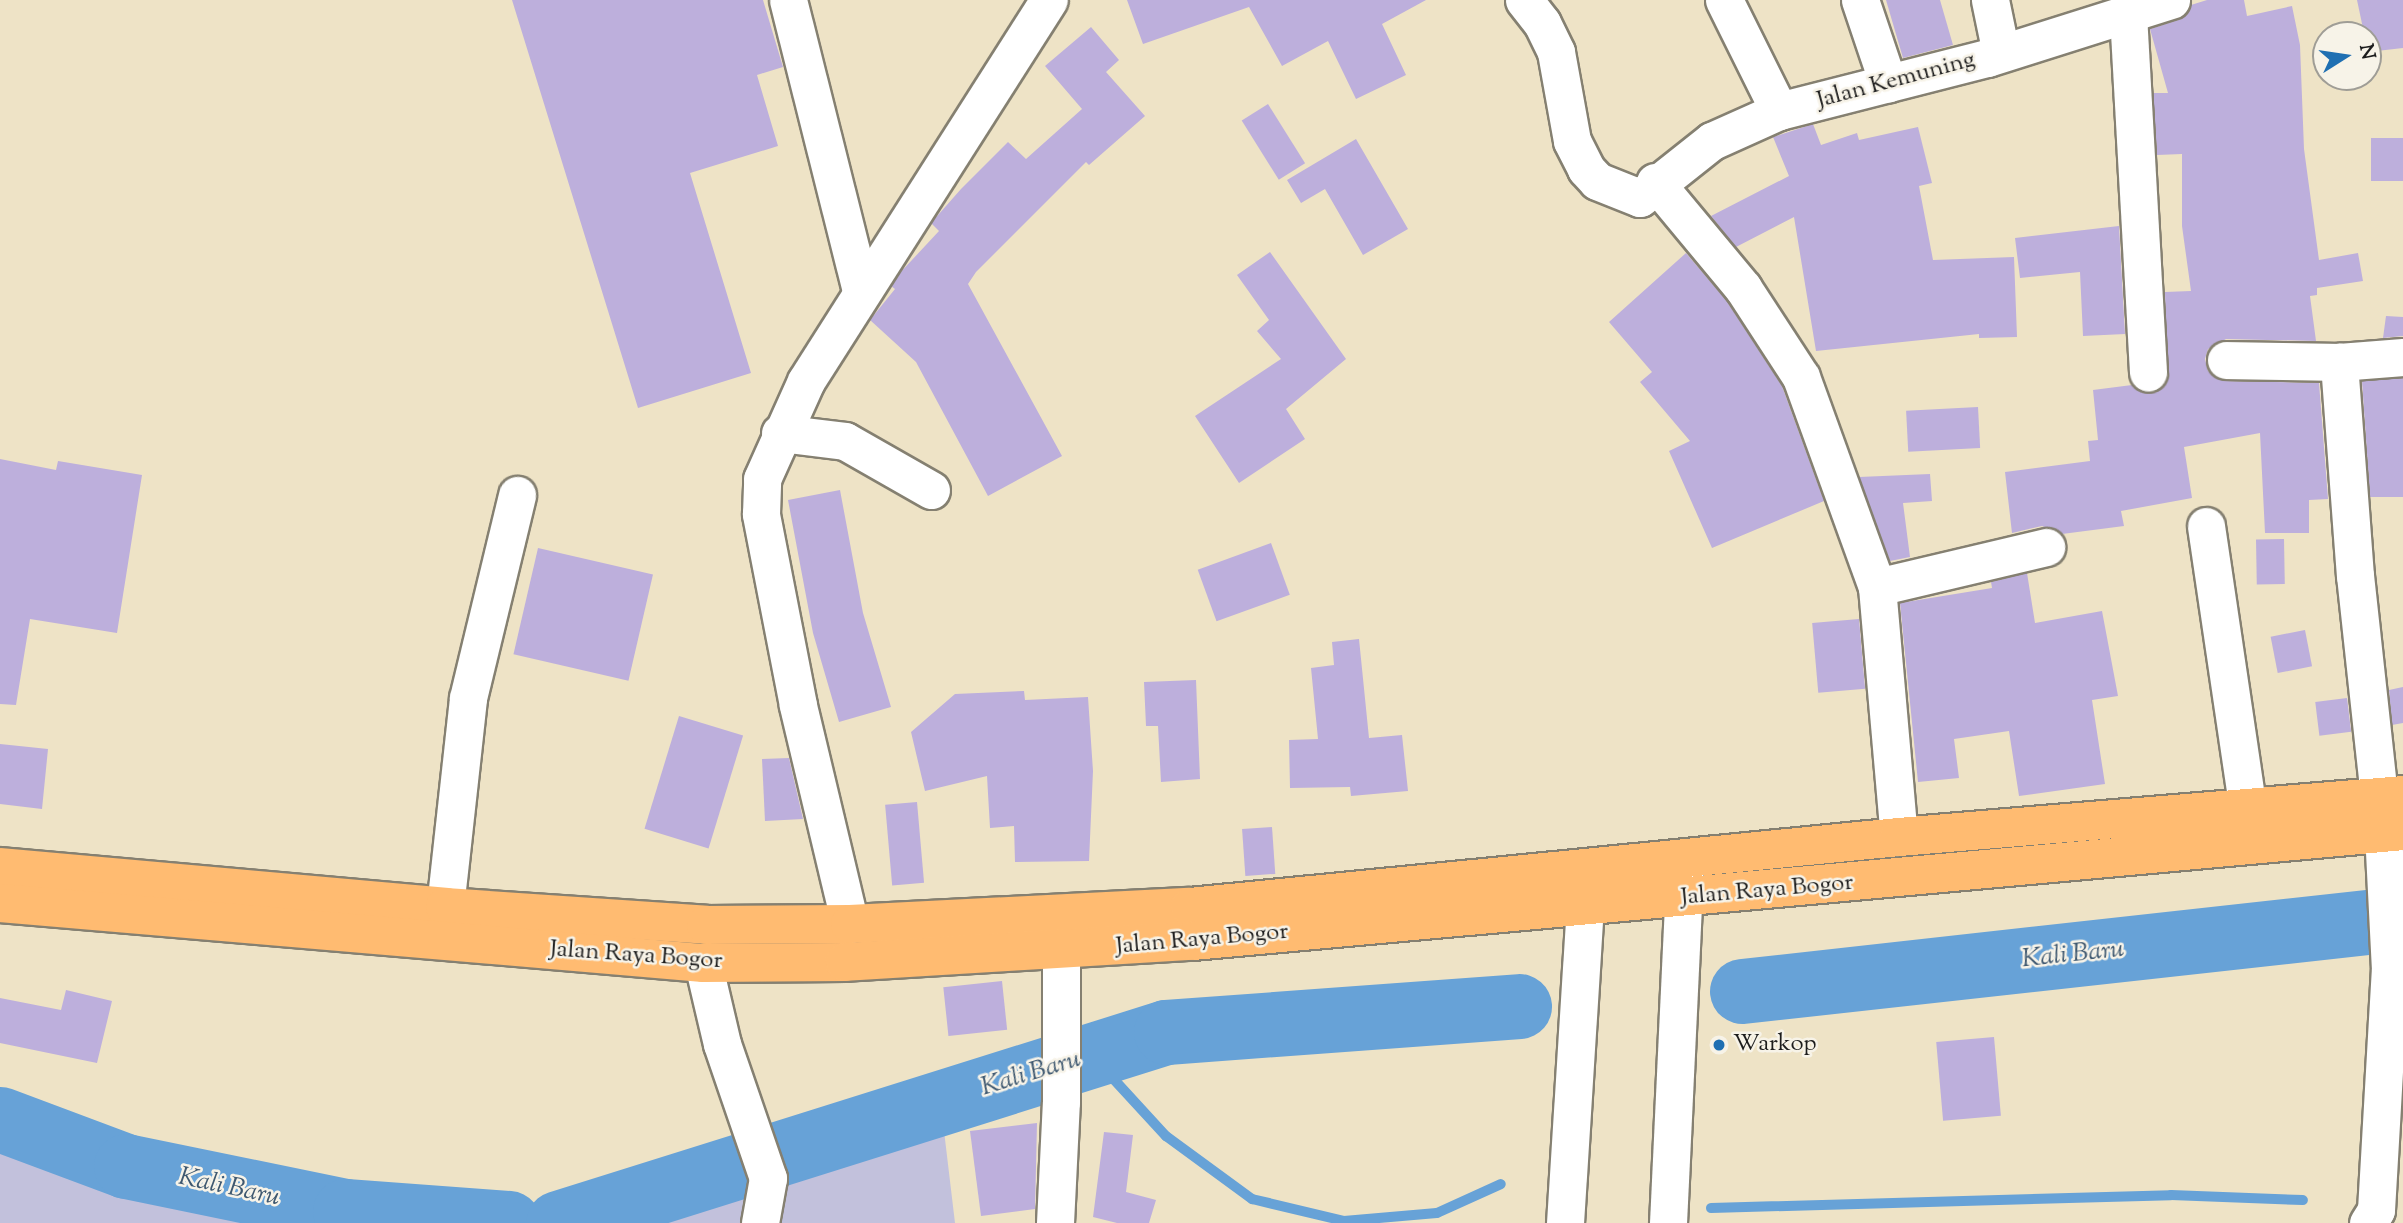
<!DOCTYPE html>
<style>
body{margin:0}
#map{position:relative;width:2403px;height:1223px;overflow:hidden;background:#eee3c6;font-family:"Sorts Mill Goudy",serif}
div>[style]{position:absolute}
.industrial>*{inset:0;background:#c2c1dc}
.stream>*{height:10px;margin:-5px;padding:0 5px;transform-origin:5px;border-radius:5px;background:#67a2d7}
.river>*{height:65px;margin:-32.5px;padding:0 32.5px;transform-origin:32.5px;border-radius:32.5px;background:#67a2d7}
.building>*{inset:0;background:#bdafdc;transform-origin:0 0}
.roads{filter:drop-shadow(2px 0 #858071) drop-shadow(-2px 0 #858071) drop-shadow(0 2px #858071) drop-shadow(0 -2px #858071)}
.minor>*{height:37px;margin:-18.5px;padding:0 18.5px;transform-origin:18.5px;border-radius:18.5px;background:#fff}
.highway>*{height:38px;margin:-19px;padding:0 19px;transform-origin:19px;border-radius:19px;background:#ffbb71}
.dots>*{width:19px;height:19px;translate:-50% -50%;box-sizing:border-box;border:4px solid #f7f3e8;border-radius:50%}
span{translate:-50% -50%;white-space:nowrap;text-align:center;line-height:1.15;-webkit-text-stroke:5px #f7f3e8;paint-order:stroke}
.street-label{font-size:24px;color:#1c1c1c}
.poi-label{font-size:24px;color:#1c1c1c}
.left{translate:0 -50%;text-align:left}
.water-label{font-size:26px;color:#3e5870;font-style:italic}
.north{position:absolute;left:2312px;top:21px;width:70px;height:70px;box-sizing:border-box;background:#f7f3e8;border:2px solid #9f9d96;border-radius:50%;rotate:78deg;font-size:19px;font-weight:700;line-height:28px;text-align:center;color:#1c1c1c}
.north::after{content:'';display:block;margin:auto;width:24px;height:32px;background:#1f6fb2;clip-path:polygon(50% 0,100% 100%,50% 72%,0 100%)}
</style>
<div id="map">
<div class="industrial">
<i style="clip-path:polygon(942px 1114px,955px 1223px,618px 1223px,720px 1197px)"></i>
<i style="clip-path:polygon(0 1143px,108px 1184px,250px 1204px,309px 1223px,0 1223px)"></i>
</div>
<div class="stream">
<i style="left:1100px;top:1052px;width:22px;rotate:69deg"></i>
<i style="left:1108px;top:1073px;width:86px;rotate:47.4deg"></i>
<i style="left:1166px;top:1136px;width:107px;rotate:36.2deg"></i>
<i style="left:1252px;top:1199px;width:95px;rotate:13.4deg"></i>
<i style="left:1344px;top:1221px;width:93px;rotate:-4.9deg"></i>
<i style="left:1437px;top:1213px;width:70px;rotate:-24.4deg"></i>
<i style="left:1711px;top:1208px;width:460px;rotate:-1.6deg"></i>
<i style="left:2171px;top:1195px;width:132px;rotate:2.2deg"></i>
</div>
<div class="river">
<i style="left:1742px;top:991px;width:665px;rotate:-6.3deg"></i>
<i style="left:0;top:1119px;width:134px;rotate:20.5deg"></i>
<i style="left:126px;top:1166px;width:224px;rotate:11.6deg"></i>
<i style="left:345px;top:1211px;width:164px;rotate:4.2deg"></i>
<i style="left:558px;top:1223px;width:637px;rotate:-17.44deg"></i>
<i style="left:1166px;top:1032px;width:354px;rotate:-4.2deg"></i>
</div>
<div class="building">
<i style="clip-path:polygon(512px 0,763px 0,783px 67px,757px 75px,778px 146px,690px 173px,751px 373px,638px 408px)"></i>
<i style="clip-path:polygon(1127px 0,1426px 0,1382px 24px,1406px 75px,1356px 99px,1328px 41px,1282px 66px,1249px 7px,1143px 44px)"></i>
<i style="clip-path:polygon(1886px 0,1940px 0,1953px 45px,1903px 58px)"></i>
<i style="clip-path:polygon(2207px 0,2244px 0,2247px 16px,2292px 6px,2300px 45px,2304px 149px,2319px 260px,2358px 253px,2363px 281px,2317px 288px,2317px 295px,2310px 296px,2316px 341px,2226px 339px,2208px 349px,2205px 359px,2208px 371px,2225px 381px,2319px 383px,2328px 499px,2309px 500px,2309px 533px,2265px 533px,2260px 433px,2184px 447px,2192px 498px,2121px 511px,2124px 526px,2062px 534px,2042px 526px,2012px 533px,2005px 472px,2090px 461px,2088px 441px,2098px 440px,2093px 390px,2132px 385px,2150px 393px,2167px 381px,2165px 292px,2191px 291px,2182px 226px,2182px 154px,2157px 155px,2153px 93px,2168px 93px,2150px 29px,2178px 20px,2191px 5px)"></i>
<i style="clip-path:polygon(2357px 0,2403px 0,2403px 48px,2368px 52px)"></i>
<i style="clip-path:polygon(1091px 27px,1119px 60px,1106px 72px,1145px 116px,1089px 165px,1086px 162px,976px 272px,968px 284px,1062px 456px,988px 496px,916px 362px,870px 320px,895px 289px,891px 286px,898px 275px,939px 231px,931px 223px,961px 189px,1008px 142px,1026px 159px,1082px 109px,1045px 66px)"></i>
<i style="left:1268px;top:104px;width:70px;height:31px;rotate:58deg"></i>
<i style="clip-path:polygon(1813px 124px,1821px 145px,1857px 133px,1859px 140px,1918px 127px,1932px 183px,1919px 186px,1933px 260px,2014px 257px,2017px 337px,1979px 338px,1979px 334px,1816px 351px,1794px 217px,1736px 247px,1711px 216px,1789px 176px,1773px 137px)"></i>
<i style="left:2371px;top:138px;width:32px;height:43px"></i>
<i style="clip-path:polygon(1356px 139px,1408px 229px,1363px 255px,1325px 189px,1301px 203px,1287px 180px)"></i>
<i style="clip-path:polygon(2119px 226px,2125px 334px,2083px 336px,2080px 272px,2020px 278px,2015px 238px)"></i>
<i style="clip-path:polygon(1270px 252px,1346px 359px,1286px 409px,1305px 439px,1239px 483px,1195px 416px,1281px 359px,1257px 331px,1269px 320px,1237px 275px)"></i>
<i style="clip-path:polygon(1686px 253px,1726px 300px,1782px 386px,1824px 501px,1712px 548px,1669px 451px,1690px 441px,1640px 382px,1652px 372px,1609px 322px)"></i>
<i style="clip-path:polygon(2386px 316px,2403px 317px,2403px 336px,2383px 338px)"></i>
<i style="clip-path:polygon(2403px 378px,2403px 497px,2370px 497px,2362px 381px)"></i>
<i style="left:1978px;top:407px;width:41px;height:72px;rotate:87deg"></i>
<i style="clip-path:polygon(0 459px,56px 470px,58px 461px,142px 475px,117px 633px,30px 619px,16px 705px,0 704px)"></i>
<i style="clip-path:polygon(1930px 474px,1932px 501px,1903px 503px,1910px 557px,1890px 561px,1859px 477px)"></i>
<i style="clip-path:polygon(840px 490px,863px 613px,891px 707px,839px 722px,813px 633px,788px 500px)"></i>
<i style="left:2284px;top:539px;width:45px;height:28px;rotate:89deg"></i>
<i style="left:1271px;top:543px;width:55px;height:78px;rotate:70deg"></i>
<i style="left:538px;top:548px;width:118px;height:109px;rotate:13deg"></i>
<i style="clip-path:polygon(2027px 573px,2035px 623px,2102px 611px,2118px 696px,2092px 700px,2105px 784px,2019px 796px,2009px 731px,1954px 739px,1959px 778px,1918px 782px,1900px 603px,1992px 588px,1991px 582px)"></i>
<i style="left:1859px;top:619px;width:70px;height:47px;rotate:85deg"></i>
<i style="left:2305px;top:630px;width:37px;height:35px;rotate:79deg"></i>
<i style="clip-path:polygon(1359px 639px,1369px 738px,1402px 735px,1408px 791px,1351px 796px,1350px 787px,1290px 788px,1289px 740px,1318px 739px,1311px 668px,1334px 665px,1332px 642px)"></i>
<i style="clip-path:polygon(1196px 680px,1200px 779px,1161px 782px,1158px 726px,1146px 726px,1144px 682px)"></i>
<i style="clip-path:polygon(2403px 687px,2403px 723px,2392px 725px,2389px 690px)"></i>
<i style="clip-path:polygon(1024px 691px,1025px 700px,1088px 697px,1093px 771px,1089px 861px,1015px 862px,1014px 826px,990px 828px,987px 776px,925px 791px,911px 732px,955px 694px)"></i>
<i style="left:2347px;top:698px;width:34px;height:32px;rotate:83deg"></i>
<i style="left:679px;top:716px;width:67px;height:118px;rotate:17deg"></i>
<i style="clip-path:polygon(0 744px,48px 749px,42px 809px,0 804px)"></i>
<i style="clip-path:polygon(789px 758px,803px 819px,765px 821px,762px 759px)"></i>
<i style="left:917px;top:802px;width:81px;height:32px;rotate:85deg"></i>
<i style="left:1272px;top:827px;width:47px;height:30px;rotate:86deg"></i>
<i style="left:1002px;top:981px;width:49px;height:59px;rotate:84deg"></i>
<i style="clip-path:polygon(66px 990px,112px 1001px,97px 1063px,0 1043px,0 998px,61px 1010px)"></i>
<i style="left:1994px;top:1037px;width:79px;height:58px;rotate:85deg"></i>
<i style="clip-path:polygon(1037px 1123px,1035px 1209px,981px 1216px,970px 1131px)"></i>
<i style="clip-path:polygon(1104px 1132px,1133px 1135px,1126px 1192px,1156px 1200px,1149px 1223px,1117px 1223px,1093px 1217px)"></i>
</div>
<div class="roads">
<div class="minor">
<i style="left:788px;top:0;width:299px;rotate:75.9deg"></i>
<i style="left:1524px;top:0;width:29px;rotate:52deg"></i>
<i style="left:1542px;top:23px;width:32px;rotate:64deg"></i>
<i style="left:1556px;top:52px;width:90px;rotate:79.8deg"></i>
<i style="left:1572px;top:141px;width:31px;rotate:63deg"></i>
<i style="left:1586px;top:169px;width:16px;rotate:47deg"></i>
<i style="left:1597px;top:181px;width:46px;rotate:21.6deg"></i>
<i style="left:1640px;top:198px;width:92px;rotate:-38.4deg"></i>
<i style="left:1712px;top:141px;width:73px;rotate:-24.1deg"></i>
<i style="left:1779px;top:111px;width:215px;rotate:-14.3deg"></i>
<i style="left:1987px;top:58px;width:193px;rotate:-17.5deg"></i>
<i style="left:1724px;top:0;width:124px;rotate:63.6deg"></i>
<i style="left:1860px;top:0;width:88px;rotate:71.4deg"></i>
<i style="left:1990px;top:0;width:54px;rotate:78.3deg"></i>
<i style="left:2128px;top:14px;width:359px;rotate:86.8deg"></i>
<i style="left:1655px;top:182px;width:138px;rotate:50.3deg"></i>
<i style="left:1743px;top:288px;width:106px;rotate:56.9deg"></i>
<i style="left:1801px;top:377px;width:223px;rotate:70.1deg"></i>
<i style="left:1877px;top:587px;width:251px;rotate:85deg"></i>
<i style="left:2226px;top:360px;width:113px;rotate:1deg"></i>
<i style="left:780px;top:433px;width:65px;rotate:7deg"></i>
<i style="left:845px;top:441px;width:99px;rotate:29.7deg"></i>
<i style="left:2206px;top:526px;width:286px;rotate:81.6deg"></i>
<i style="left:1877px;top:587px;width:174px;rotate:-13.3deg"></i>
<i style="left:445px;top:907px;width:210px;rotate:-83.7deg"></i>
<i style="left:468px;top:698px;width:209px;rotate:-76.4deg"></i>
<i style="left:850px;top:924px;width:225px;rotate:-103.4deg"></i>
<i style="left:798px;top:705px;width:195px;rotate:-101deg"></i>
<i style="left:761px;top:514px;width:35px;rotate:-88deg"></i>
<i style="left:762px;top:479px;width:107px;rotate:-65.8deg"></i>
<i style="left:806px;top:381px;width:452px;rotate:-57.5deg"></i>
<i style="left:703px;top:963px;width:83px;rotate:76.8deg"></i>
<i style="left:722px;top:1044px;width:142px;rotate:71.1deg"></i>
<i style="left:768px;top:1178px;width:46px;rotate:100.1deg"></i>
<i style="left:1055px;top:1223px;width:121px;rotate:-87.2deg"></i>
<i style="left:1061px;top:1102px;width:151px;rotate:-90deg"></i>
<i style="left:1565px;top:1223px;width:349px;rotate:-86.4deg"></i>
<i style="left:1668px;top:1223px;width:356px;rotate:-87.3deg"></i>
<i style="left:2368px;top:1223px;width:15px;rotate:-58deg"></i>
<i style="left:2376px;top:1210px;width:240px;rotate:-86.7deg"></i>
<i style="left:2390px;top:970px;width:137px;rotate:-92.9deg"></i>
<i style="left:2383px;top:833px;width:259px;rotate:-96.2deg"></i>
<i style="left:2355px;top:576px;width:215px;rotate:-94.3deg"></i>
<i style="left:2339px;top:362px;width:64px;rotate:-4.5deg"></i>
</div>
<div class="highway">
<i style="left:0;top:867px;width:447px;rotate:5.1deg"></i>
<i style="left:445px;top:907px;width:262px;rotate:3.9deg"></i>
<i style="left:706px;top:925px;width:144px;rotate:-0.4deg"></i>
<i style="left:850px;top:924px;width:340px;rotate:-2.9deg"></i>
<i style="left:1190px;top:907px;width:712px;rotate:-5.64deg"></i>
<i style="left:1899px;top:837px;width:506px;rotate:-4.76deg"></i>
<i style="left:0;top:903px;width:706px;rotate:4.88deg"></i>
<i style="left:703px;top:963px;width:142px;rotate:-0.4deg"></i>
<i style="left:845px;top:962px;width:349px;rotate:-3.5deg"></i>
<i style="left:1193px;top:941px;width:1215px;rotate:-5.19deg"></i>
</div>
</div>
<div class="dots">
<i style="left:1719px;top:1045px;background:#1f6fb2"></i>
</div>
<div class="street-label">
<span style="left:1896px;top:81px;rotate:-15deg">Jalan Kemuning</span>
<span style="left:1767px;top:891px;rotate:-5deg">Jalan Raya Bogor</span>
<span style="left:1202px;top:940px;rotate:-5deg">Jalan Raya Bogor</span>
<span style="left:636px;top:956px;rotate:4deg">Jalan Raya Bogor</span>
</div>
<div class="poi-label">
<span class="left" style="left:1733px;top:1045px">Warkop</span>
</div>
<div class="water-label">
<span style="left:2073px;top:955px;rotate:-6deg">Kali Baru</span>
<span style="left:1031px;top:1074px;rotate:-17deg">Kali Baru</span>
<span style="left:229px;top:1188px;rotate:12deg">Kali Baru</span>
</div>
<div class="north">N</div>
</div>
